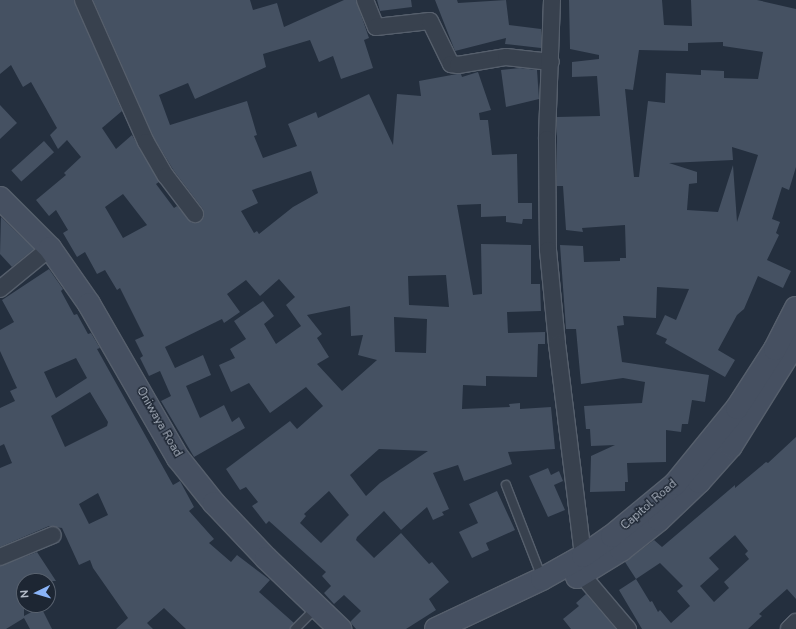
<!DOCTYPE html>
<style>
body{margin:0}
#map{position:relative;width:796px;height:629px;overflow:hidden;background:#242f3e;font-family:"Nunito Sans",sans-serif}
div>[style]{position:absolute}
.building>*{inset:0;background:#455162;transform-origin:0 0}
.roads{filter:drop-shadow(1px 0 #565f6c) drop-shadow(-1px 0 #565f6c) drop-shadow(0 1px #565f6c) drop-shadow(0 -1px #565f6c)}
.lane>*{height:8px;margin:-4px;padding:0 4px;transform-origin:4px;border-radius:4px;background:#38414e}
.street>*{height:16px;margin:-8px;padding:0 8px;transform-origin:8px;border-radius:8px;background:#38414e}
.secondary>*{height:22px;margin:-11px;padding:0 11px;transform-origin:11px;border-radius:11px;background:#465061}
span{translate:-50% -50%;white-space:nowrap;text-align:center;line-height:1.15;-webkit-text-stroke:3px #1d2633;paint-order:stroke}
.street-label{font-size:12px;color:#b4bcc9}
.north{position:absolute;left:16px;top:573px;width:40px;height:40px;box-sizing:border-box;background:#1d2633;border:1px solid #59626f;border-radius:50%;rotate:265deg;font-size:11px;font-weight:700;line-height:16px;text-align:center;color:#b4bcc9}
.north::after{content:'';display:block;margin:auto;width:14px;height:18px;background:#8ab4f8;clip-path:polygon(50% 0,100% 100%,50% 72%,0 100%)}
</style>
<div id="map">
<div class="building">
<i style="clip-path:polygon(evenodd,0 0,74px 0,122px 111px,102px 128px,116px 149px,132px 135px,159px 182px,156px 184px,174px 208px,177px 206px,192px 223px,201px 221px,204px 217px,203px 209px,174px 171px,154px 138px,93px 0,250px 0,253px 10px,277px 3px,284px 27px,344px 0,356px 0,369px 38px,364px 40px,373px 68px,341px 79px,333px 56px,319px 62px,310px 40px,263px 54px,266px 67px,195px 99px,188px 83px,159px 95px,170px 125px,247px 101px,257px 135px,254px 136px,263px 158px,297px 146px,288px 124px,316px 112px,318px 118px,369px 94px,393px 145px,397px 94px,421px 96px,419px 81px,457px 74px,461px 74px,462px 77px,478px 72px,491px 110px,479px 113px,480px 120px,488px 120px,492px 155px,517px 154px,518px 203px,532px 203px,532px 219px,523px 219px,522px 224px,506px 222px,506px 216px,481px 217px,481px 204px,457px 205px,473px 295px,482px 294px,481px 244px,531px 245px,531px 284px,540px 284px,541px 311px,507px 312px,508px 333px,545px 332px,545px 344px,538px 344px,537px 377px,486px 376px,486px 386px,463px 385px,462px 409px,510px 407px,509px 404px,520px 403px,520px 409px,551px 407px,555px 449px,508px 452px,512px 464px,464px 481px,458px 465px,433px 473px,449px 509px,442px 512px,444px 515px,433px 520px,427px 507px,401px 530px,384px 511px,357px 537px,356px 540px,374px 558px,401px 533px,429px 564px,432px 562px,449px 582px,429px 599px,436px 610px,406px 629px,356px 629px,350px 622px,361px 611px,344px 595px,334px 604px,324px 593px,331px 586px,322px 576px,326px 572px,269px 521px,266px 524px,252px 506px,258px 502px,246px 487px,240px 490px,226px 469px,290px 421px,297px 429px,323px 406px,306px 387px,270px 413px,249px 383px,231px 392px,219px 365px,235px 358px,230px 349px,246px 339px,234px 321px,263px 301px,274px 316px,264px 324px,276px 344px,301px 326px,286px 305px,295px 297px,279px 279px,260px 296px,246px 280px,227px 294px,240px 312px,224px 323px,222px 319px,165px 347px,175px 368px,203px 355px,211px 375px,186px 386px,200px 418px,224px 405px,232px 422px,239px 417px,245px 428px,194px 457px,161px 401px,171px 396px,160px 371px,149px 376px,140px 358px,143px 356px,135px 340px,144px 336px,120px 288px,117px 290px,105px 270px,97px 274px,85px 252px,77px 257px,63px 233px,68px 230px,56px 210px,49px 216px,36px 200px,66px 175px,64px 173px,81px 157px,67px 140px,58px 149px,50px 135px,57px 128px,31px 82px,23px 87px,11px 65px,0 74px,0 0,311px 171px,318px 193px,293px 207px,259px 234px,257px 231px,254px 233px,241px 211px,258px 203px,252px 190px,311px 171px,0 0,123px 194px,147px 225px,123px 238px,105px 207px,123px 194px,0 0,446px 275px,449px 307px,409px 305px,408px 276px,446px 275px,0 0,350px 306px,351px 336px,363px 335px,358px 355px,377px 360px,342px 391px,317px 364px,329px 357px,317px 338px,322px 334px,307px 315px,350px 306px,0 0,394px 317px,427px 319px,426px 353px,395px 352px,394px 317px,0 0,379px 449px,428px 451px,380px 483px,366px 496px,350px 475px,379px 449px,0 0,329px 491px,349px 515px,321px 543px,300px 523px,306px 516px,304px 514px,329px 491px)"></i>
<i style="clip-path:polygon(377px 0,411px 0,412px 7px,380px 11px)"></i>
<i style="clip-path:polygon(435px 0,457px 0,458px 3px,506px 0,509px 25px,541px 29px,541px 48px,505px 44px,506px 38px,455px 51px)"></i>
<i style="clip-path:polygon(evenodd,569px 0,662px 0,664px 25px,692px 26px,691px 0,757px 0,796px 9px,796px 167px,789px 190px,782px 187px,772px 219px,780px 222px,776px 233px,779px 235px,767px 260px,791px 271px,783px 288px,758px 276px,744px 309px,737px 315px,718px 350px,735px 360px,725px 377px,665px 343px,667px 339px,656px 334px,665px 315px,676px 320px,689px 289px,657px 287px,656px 318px,623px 316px,624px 325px,617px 326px,622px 362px,709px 375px,705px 402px,692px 400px,688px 424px,682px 424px,681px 432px,666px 430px,666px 462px,627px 463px,628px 482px,625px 482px,625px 491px,590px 492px,591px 456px,615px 445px,591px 446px,590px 429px,586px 429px,584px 406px,642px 403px,645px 382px,623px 378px,581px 384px,576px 329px,566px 329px,560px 245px,583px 246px,584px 262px,620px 261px,620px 258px,626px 258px,625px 225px,582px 228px,583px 232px,566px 230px,563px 186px,557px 186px,557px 117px,600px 116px,597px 76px,572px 77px,572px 62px,599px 59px,599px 55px,570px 49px,569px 0,723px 42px,723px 46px,763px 52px,758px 79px,724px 78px,724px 71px,701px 70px,701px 75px,666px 73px,665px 103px,648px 101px,639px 177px,634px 177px,625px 89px,633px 90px,639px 50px,688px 51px,688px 43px,723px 42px,569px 0,732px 147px,758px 155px,737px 222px,733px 165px,718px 212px,687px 210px,689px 184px,697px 183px,697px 172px,669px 163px,733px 160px,732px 147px)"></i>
<i style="clip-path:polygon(520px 68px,537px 70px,539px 99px,506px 107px,501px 70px)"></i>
<i style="clip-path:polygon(0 105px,17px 123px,0 139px)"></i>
<i style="left:44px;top:141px;width:15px;height:44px;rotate:48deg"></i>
<i style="clip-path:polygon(1px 217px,34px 249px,12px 267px,0 254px)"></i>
<i style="clip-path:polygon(evenodd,49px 269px,63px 289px,61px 291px,74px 315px,77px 314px,88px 334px,91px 333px,100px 348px,97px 349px,173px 485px,180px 481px,194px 507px,189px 511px,214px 539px,209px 543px,231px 562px,237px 555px,270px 580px,259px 592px,294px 623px,290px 629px,186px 629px,164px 608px,147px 623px,153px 629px,116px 629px,128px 618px,93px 568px,90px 560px,79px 565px,62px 528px,49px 526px,0 547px,0 468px,12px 463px,4px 444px,0 446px,0 408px,15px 401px,10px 391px,17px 388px,0 351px,0 330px,14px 322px,2px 300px,49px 269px,76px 358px,87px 378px,56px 398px,44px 372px,76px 358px,49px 269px,90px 392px,108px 422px,107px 426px,65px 447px,51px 416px,90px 392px,49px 269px,98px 493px,108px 515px,89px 524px,79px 504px,98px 493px)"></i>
<i style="clip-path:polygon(evenodd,796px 437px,796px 599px,787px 589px,759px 614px,762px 616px,748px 629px,642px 629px,619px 590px,636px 579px,650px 602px,652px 601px,658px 612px,660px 610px,671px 623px,690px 606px,677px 591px,683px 586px,660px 563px,636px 579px,625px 562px,654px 540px,662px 547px,735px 485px,735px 488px,766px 462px,768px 463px,796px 437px,735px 535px,748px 551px,745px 554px,749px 559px,724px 582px,729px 588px,714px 602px,700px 586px,719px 569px,709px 558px,735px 535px)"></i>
<i style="clip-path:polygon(548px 468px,551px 475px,559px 471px,563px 481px,554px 485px,565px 510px,548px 517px,529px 476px)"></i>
<i style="clip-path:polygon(497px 491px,515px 530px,486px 543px,489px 550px,472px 558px,459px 532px,478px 523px,469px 504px)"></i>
<i style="clip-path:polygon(37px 552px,56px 581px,24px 581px,24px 616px,41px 607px,52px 629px,30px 629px,24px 618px,6px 629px,0 629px,0 566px)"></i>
<i style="clip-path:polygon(586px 594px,616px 629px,571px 629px,563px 619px,579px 606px,576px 603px)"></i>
</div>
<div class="roads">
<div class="lane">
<i style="left:506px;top:485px;width:100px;rotate:68.8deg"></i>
<i style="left:295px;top:629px;width:30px;rotate:-45deg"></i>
</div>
<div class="street">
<i style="left:83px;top:0;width:155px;rotate:66.1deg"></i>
<i style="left:146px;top:142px;width:39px;rotate:60deg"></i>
<i style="left:166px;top:176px;width:48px;rotate:52.7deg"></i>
<i style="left:365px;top:0;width:29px;rotate:68deg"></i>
<i style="left:376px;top:27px;width:54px;rotate:-6.3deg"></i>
<i style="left:430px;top:21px;width:48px;rotate:64deg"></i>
<i style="left:451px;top:64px;width:7px;rotate:8deg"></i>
<i style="left:458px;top:65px;width:49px;rotate:-9.5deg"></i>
<i style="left:506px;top:57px;width:45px;rotate:6.3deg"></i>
<i style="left:552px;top:0;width:139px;rotate:92.1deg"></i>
<i style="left:547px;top:139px;width:111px;rotate:89.5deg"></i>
<i style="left:548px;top:250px;width:94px;rotate:84.5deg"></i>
<i style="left:557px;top:344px;width:214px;rotate:83deg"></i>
<i style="left:0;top:289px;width:65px;rotate:-39.4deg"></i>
<i style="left:0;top:557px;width:57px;rotate:-22.5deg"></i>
<i style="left:582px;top:575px;width:71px;rotate:49.6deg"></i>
<i style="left:789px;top:629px;width:10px;rotate:-45deg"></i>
</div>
<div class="secondary">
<i style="left:0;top:198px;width:71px;rotate:45deg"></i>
<i style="left:50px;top:248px;width:68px;rotate:55.1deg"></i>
<i style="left:89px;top:304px;width:178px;rotate:60deg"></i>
<i style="left:178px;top:458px;width:58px;rotate:51.3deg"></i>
<i style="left:214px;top:503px;width:76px;rotate:46.6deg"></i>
<i style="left:266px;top:558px;width:103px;rotate:43.8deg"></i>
<i style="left:577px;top:577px;width:52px;rotate:-31.5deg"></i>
<i style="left:621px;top:550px;width:48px;rotate:-38.3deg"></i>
<i style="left:659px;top:520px;width:55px;rotate:-43.5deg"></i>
<i style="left:699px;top:482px;width:48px;rotate:-48.4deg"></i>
<i style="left:731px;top:446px;width:123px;rotate:-58deg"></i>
<i style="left:436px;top:629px;width:117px;rotate:-25.3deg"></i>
<i style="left:542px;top:579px;width:47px;rotate:-29.3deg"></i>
<i style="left:583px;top:556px;width:35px;rotate:-35deg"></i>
<i style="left:612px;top:536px;width:82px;rotate:-39.5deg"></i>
<i style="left:675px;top:484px;width:98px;rotate:-50.8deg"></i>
<i style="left:737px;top:408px;width:70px;rotate:-57.2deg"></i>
<i style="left:775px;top:349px;width:46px;rotate:-62.9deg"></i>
</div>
</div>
<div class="street-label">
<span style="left:159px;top:422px;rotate:60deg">Oniwaya Road</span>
<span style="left:649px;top:505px;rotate:-41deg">Capitol Road</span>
</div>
<div class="north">N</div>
</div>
